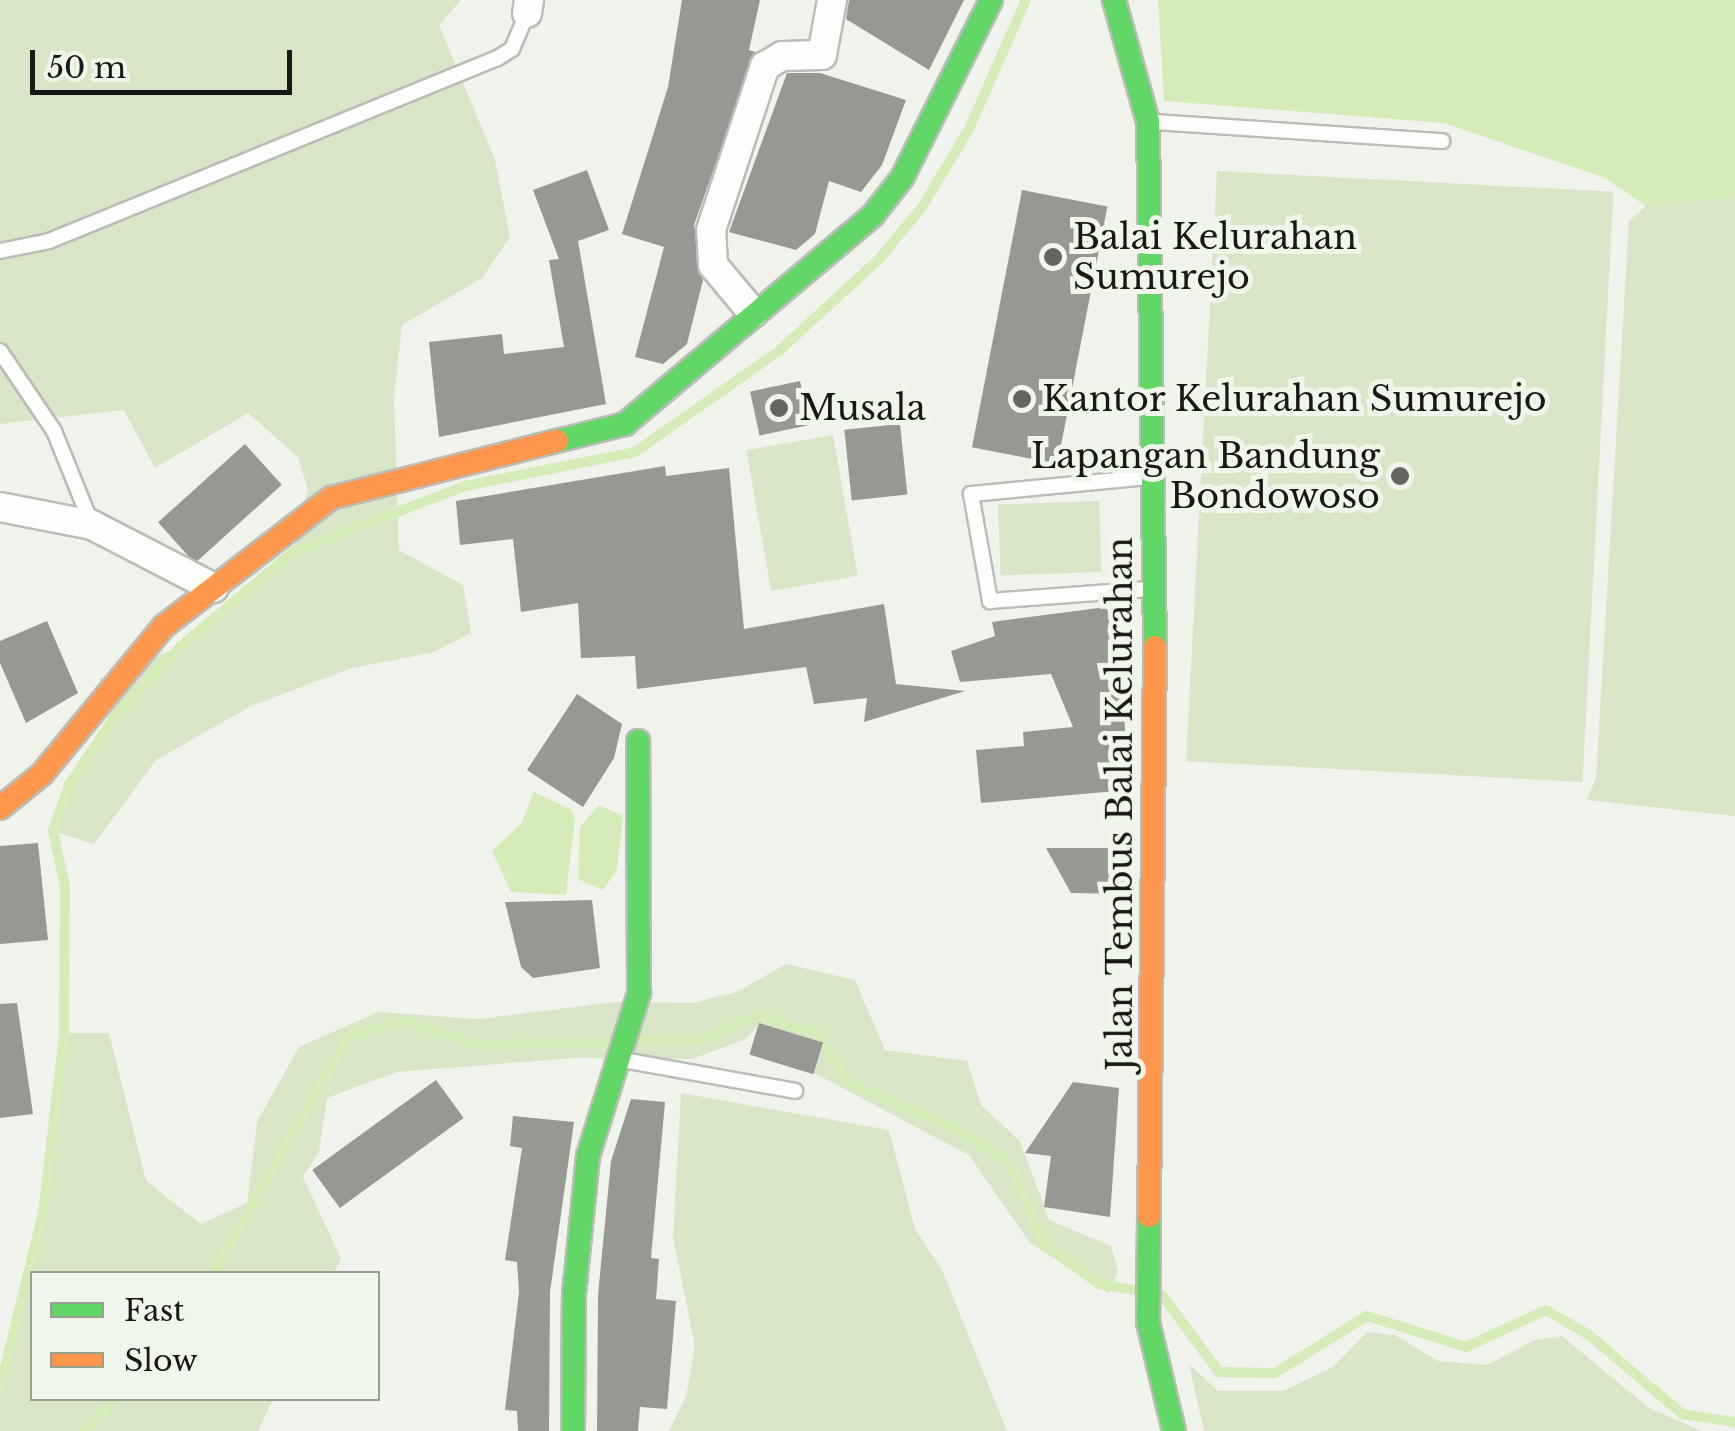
<!DOCTYPE html>
<style>
body{margin:0}
#map{position:relative;width:1735px;height:1431px;overflow:hidden;background:#f0f3ec;font-family:"Libre Baskerville",serif}
div>[style]{position:absolute}
.green>*{inset:0;background:#d8e5c6;transform-origin:0 0}
.water>*{inset:0;background:#d5ebb8}
.stream>*{height:10px;margin:-5px;padding:0 5px;transform-origin:5px;border-radius:5px;background:#d5ebb8}
.building>*{inset:0;background:#969893;transform-origin:0 0}
.roads{filter:drop-shadow(2px 0 #babcb7) drop-shadow(-2px 0 #babcb7) drop-shadow(0 2px #babcb7) drop-shadow(0 -2px #babcb7)}
.lane>*{height:14px;margin:-7px;padding:0 7px;transform-origin:7px;border-radius:7px;background:#fdfdfc}
.street>*{height:28px;margin:-14px;padding:0 14px;transform-origin:14px;border-radius:14px;background:#fdfdfc}
.fast>*{height:22px;margin:-11px;padding:0 11px;transform-origin:11px;border-radius:11px;background:#63d668}
.slow>*{height:22px;margin:-11px;padding:0 11px;transform-origin:11px;border-radius:11px;background:#ff974d}
.dots>*{width:28px;height:28px;translate:-50% -50%;box-sizing:border-box;border:5px solid #f0f6e9;border-radius:50%}
span{translate:-50% -50%;white-space:nowrap;text-align:center;line-height:1.15;-webkit-text-stroke:10px #f0f6e9;paint-order:stroke}
.poi-label{font-size:35px;color:#171915}
.left{translate:0 -50%;text-align:left}
.right{translate:-100% -50%;text-align:right}
.street-label{font-size:35px;color:#171915}
.legend{position:absolute;left:30px;top:1271px;width:350px;height:130px;box-sizing:border-box;background:#f0f6e9;border:2px solid #999e94;margin:0;padding:12px 18px;list-style:none;font-size:30px;color:#171915}
.legend li{display:flex;align-items:center;gap:20px;height:50px}
.legend b{width:50px;border:2px solid #999e94}
.scale{position:absolute;left:30px;top:50px;width:262px;height:45px;box-sizing:border-box;border:5px solid #171915;border-top:0;padding-left:12px;font-size:30px;line-height:35px;white-space:nowrap;color:#171915;-webkit-text-stroke:8px #f0f6e9;paint-order:stroke}
</style>
<div id="map">
<div class="green">
<i style="clip-path:polygon(0 0,461px 0,439px 25px,495px 160px,510px 237px,482px 278px,402px 325px,394px 398px,399px 550px,463px 585px,471px 633px,431px 653px,352px 668px,251px 706px,156px 760px,94px 844px,53px 831px,69px 785px,113px 719px,99px 679px,180px 647px,223px 617px,293px 552px,308px 490px,298px 457px,248px 413px,155px 468px,124px 410px,0 424px)"></i>
<i style="left:1217px;top:171px;width:397px;height:591px;rotate:3deg"></i>
<i style="clip-path:polygon(1709px 196px,1735px 197px,1735px 816px,1587px 800px,1596px 778px,1629px 221px,1646px 206px)"></i>
<i style="left:833px;top:435px;width:143px;height:88px;rotate:80deg"></i>
<i style="left:1099px;top:501px;width:71px;height:101px;rotate:88deg"></i>
<i style="clip-path:polygon(786px 964px,855px 980px,885px 1050px,967px 1061px,981px 1105px,1020px 1141px,1049px 1220px,1111px 1246px,1118px 1271px,1109px 1293px,1030px 1243px,969px 1155px,814px 1073px,822px 1042px,760px 1024px,744px 1040px,692px 1059px,575px 1058px,397px 1072px,327px 1098px,319px 1152px,303px 1177px,341px 1259px,334px 1273px,32px 1274px,32px 1398px,273px 1399px,258px 1431px,0 1431px,0 1388px,46px 1196px,64px 1033px,109px 1033px,146px 1181px,201px 1224px,247px 1203px,257px 1122px,299px 1047px,378px 1012px,478px 1019px,615px 1002px,693px 1003px,739px 991px)"></i>
<i style="clip-path:polygon(681px 1093px,889px 1130px,915px 1229px,942px 1270px,1007px 1431px,669px 1431px,686px 1396px,695px 1346px,673px 1237px)"></i>
<i style="clip-path:polygon(1367px 1332px,1395px 1335px,1438px 1361px,1487px 1365px,1535px 1340px,1562px 1336px,1649px 1408px,1702px 1431px,1204px 1431px,1189px 1364px,1218px 1391px,1283px 1391px,1333px 1367px)"></i>
</div>
<div class="water">
<i style="clip-path:polygon(1158px 0,1735px 0,1735px 197px,1646px 206px,1605px 178px,1444px 123px,1164px 101px)"></i>
<i style="clip-path:polygon(534px 792px,570px 809px,575px 819px,566px 895px,511px 892px,492px 851px,521px 824px)"></i>
<i style="clip-path:polygon(599px 805px,623px 816px,617px 870px,603px 890px,578px 879px,580px 827px)"></i>
</div>
<div class="stream">
<i style="left:635px;top:1041px;width:69px;rotate:-1.7deg"></i>
<i style="left:704px;top:1039px;width:61px;rotate:-23.2deg"></i>
<i style="left:760px;top:1015px;width:61px;rotate:18.1deg"></i>
<i style="left:818px;top:1034px;width:59px;rotate:57.4deg"></i>
<i style="left:850px;top:1084px;width:112px;rotate:22.7deg"></i>
<i style="left:953px;top:1127px;width:67px;rotate:32.3deg"></i>
<i style="left:1010px;top:1163px;width:88px;rotate:67.2deg"></i>
<i style="left:1044px;top:1244px;width:68px;rotate:36deg"></i>
<i style="left:1099px;top:1284px;width:42px;rotate:9.7deg"></i>
<i style="left:213px;top:1274px;width:274px;rotate:-60.3deg"></i>
<i style="left:349px;top:1036px;width:58px;rotate:-15deg"></i>
<i style="left:405px;top:1021px;width:76px;rotate:18.4deg"></i>
<i style="left:477px;top:1045px;width:136px;rotate:-1.3deg"></i>
<i style="left:1162px;top:1295px;width:96px;rotate:53.5deg"></i>
<i style="left:1219px;top:1372px;width:56px;rotate:1deg"></i>
<i style="left:1275px;top:1373px;width:108px;rotate:-31.8deg"></i>
<i style="left:1367px;top:1316px;width:104px;rotate:17.4deg"></i>
<i style="left:1466px;top:1347px;width:88px;rotate:-24.8deg"></i>
<i style="left:1546px;top:1310px;width:50px;rotate:30.2deg"></i>
<i style="left:1589px;top:1335px;width:122px;rotate:40.3deg"></i>
<i style="left:1682px;top:1414px;width:54px;rotate:8.6deg"></i>
<i style="left:0;top:1388px;width:180px;rotate:-76.2deg"></i>
<i style="left:43px;top:1213px;width:181px;rotate:-83.3deg"></i>
<i style="left:64px;top:1033px;width:146px;rotate:-89.6deg"></i>
<i style="left:65px;top:887px;width:57px;rotate:-102.1deg"></i>
<i style="left:53px;top:831px;width:49px;rotate:-70.8deg"></i>
<i style="left:69px;top:785px;width:79px;rotate:-56.3deg"></i>
<i style="left:113px;top:719px;width:98px;rotate:-47.1deg"></i>
<i style="left:180px;top:647px;width:148px;rotate:-40.1deg"></i>
<i style="left:293px;top:552px;width:184px;rotate:-21deg"></i>
<i style="left:465px;top:486px;width:173px;rotate:-11.3deg"></i>
<i style="left:635px;top:452px;width:177px;rotate:-35.1deg"></i>
<i style="left:780px;top:350px;width:136px;rotate:-42.6deg"></i>
<i style="left:880px;top:258px;width:66px;rotate:-50.5deg"></i>
<i style="left:922px;top:207px;width:91px;rotate:-58.9deg"></i>
<i style="left:969px;top:129px;width:141px;rotate:-66.2deg"></i>
<i style="left:85px;top:1431px;width:45px;rotate:-47.7deg"></i>
</div>
<div class="building">
<i style="clip-path:polygon(682px 0,760px 0,749px 50px,755px 52px,694px 225px,703px 280px,687px 344px,663px 364px,635px 357px,664px 247px,622px 234px,668px 87px)"></i>
<i style="clip-path:polygon(849px 0,964px 0,929px 70px,846px 19px)"></i>
<i style="clip-path:polygon(787px 73px,820px 73px,906px 100px,882px 165px,861px 192px,829px 181px,815px 234px,796px 250px,729px 232px)"></i>
<i style="clip-path:polygon(587px 170px,609px 230px,578px 241px,606px 404px,439px 437px,429px 342px,502px 334px,504px 354px,564px 347px,549px 260px,559px 259px,533px 190px)"></i>
<i style="left:1022px;top:190px;width:87px;height:262px;rotate:11deg"></i>
<i style="left:800px;top:381px;width:45px;height:51px;rotate:78deg"></i>
<i style="left:900px;top:424px;width:71px;height:56px;rotate:84deg"></i>
<i style="left:245px;top:444px;width:55px;height:117px;rotate:48deg"></i>
<i style="clip-path:polygon(665px 466px,666px 476px,729px 468px,744px 629px,884px 604px,896px 684px,965px 691px,864px 722px,867px 698px,814px 704px,806px 667px,637px 689px,635px 656px,581px 658px,578px 603px,521px 612px,513px 539px,460px 545px,456px 501px)"></i>
<i style="clip-path:polygon(1106px 607px,1130px 667px,1111px 668px,1124px 701px,1127px 790px,981px 803px,976px 750px,1024px 746px,1023px 732px,1073px 727px,1051px 674px,960px 682px,951px 651px,995px 636px,992px 622px)"></i>
<i style="clip-path:polygon(47px 621px,78px 693px,26px 723px,0 663px,0 641px)"></i>
<i style="clip-path:polygon(577px 694px,622px 724px,614px 758px,583px 807px,527px 770px)"></i>
<i style="clip-path:polygon(38px 843px,48px 940px,0 944px,0 846px)"></i>
<i style="clip-path:polygon(1046px 848px,1129px 848px,1129px 894px,1071px 893px)"></i>
<i style="clip-path:polygon(592px 900px,600px 968px,533px 978px,521px 967px,505px 902px)"></i>
<i style="clip-path:polygon(17px 1003px,33px 1114px,0 1118px,0 1004px)"></i>
<i style="left:759px;top:1023px;width:67px;height:33px;rotate:17deg"></i>
<i style="left:436px;top:1080px;width:47px;height:153px;rotate:54deg"></i>
<i style="clip-path:polygon(1073px 1082px,1119px 1088px,1110px 1217px,1044px 1207px,1051px 1156px,1025px 1153px)"></i>
<i style="clip-path:polygon(631px 1099px,665px 1102px,651px 1258px,659px 1259px,656px 1299px,676px 1301px,667px 1409px,640px 1407px,638px 1431px,597px 1431px,598px 1295px,611px 1161px)"></i>
<i style="clip-path:polygon(513px 1116px,574px 1122px,550px 1292px,549px 1431px,518px 1431px,517px 1411px,505px 1410px,519px 1292px,517px 1262px,505px 1260px,522px 1148px,510px 1146px)"></i>
</div>
<div class="roads">
<div class="lane">
<i style="left:1154px;top:122px;width:289px;rotate:3.8deg"></i>
<i style="left:0;top:251px;width:50px;rotate:-11.5deg"></i>
<i style="left:49px;top:241px;width:483px;rotate:-22.2deg"></i>
<i style="left:496px;top:59px;width:19px;rotate:-32deg"></i>
<i style="left:512px;top:49px;width:39px;rotate:-67deg"></i>
<i style="left:0;top:351px;width:97px;rotate:56deg"></i>
<i style="left:54px;top:431px;width:101px;rotate:68deg"></i>
<i style="left:1149px;top:477px;width:179px;rotate:174.5deg"></i>
<i style="left:971px;top:494px;width:109px;rotate:79.9deg"></i>
<i style="left:990px;top:601px;width:160px;rotate:-4.3deg"></i>
<i style="left:623px;top:1060px;width:175px;rotate:10.2deg"></i>
</div>
<div class="street">
<i style="left:527px;top:13px;width:13px;rotate:-81deg"></i>
<i style="left:753px;top:313px;width:62px;rotate:-129.8deg"></i>
<i style="left:713px;top:265px;width:35px;rotate:-93deg"></i>
<i style="left:711px;top:230px;width:173px;rotate:-71.8deg"></i>
<i style="left:765px;top:66px;width:20px;rotate:-30deg"></i>
<i style="left:782px;top:56px;width:40px;rotate:-1.4deg"></i>
<i style="left:822px;top:55px;width:56px;rotate:-79.7deg"></i>
<i style="left:0;top:507px;width:94px;rotate:11.1deg"></i>
<i style="left:92px;top:525px;width:137px;rotate:27.3deg"></i>
</div>
<div class="fast">
<i style="left:1114px;top:0;width:127px;rotate:74.4deg"></i>
<i style="left:1148px;top:122px;width:525px;rotate:89.24deg"></i>
<i style="left:557px;top:441px;width:70px;rotate:-14deg"></i>
<i style="left:625px;top:424px;width:324px;rotate:-40.1deg"></i>
<i style="left:873px;top:215px;width:47px;rotate:-51.9deg"></i>
<i style="left:902px;top:178px;width:199px;rotate:-63.4deg"></i>
<i style="left:1149px;top:1216px;width:106px;rotate:90.5deg"></i>
<i style="left:1148px;top:1322px;width:112px;rotate:76.6deg"></i>
<i style="left:573px;top:1431px;width:137px;rotate:-89.6deg"></i>
<i style="left:574px;top:1294px;width:139px;rotate:-84.2deg"></i>
<i style="left:588px;top:1156px;width:171px;rotate:-72.6deg"></i>
<i style="left:639px;top:993px;width:252px;rotate:-90.2deg"></i>
</div>
<div class="slow">
<i style="left:0;top:808px;width:54px;rotate:-39deg"></i>
<i style="left:42px;top:774px;width:192px;rotate:-50.5deg"></i>
<i style="left:164px;top:626px;width:210px;rotate:-37.5deg"></i>
<i style="left:331px;top:498px;width:233px;rotate:-14.2deg"></i>
<i style="left:1149px;top:1216px;width:569px;rotate:-89.4deg"></i>
</div>
</div>
<div class="dots">
<i style="left:1053px;top:257px;background:#636560"></i>
<i style="left:1022px;top:399px;background:#636560"></i>
<i style="left:779px;top:408px;background:#636560"></i>
<i style="left:1400px;top:476px;background:#636560"></i>
</div>
<div class="poi-label">
<span class="left" style="left:1073px;top:257px">Balai Kelurahan<br>Sumurejo</span>
<span class="left" style="left:1042px;top:399px">Kantor Kelurahan Sumurejo</span>
<span class="left" style="left:799px;top:408px">Musala</span>
<span class="right" style="left:1380px;top:476px">Lapangan Bandung<br>Bondowoso</span>
</div>
<div class="street-label">
<span style="left:1120px;top:804px;rotate:-90deg">Jalan Tembus Balai Kelurahan</span>
</div>
<ul class="legend">
<li><b style="height:12px;background:#63d668"></b>Fast</li>
<li><b style="height:12px;background:#ff974d"></b>Slow</li>
</ul>
<div class="scale">50 m</div>
</div>
